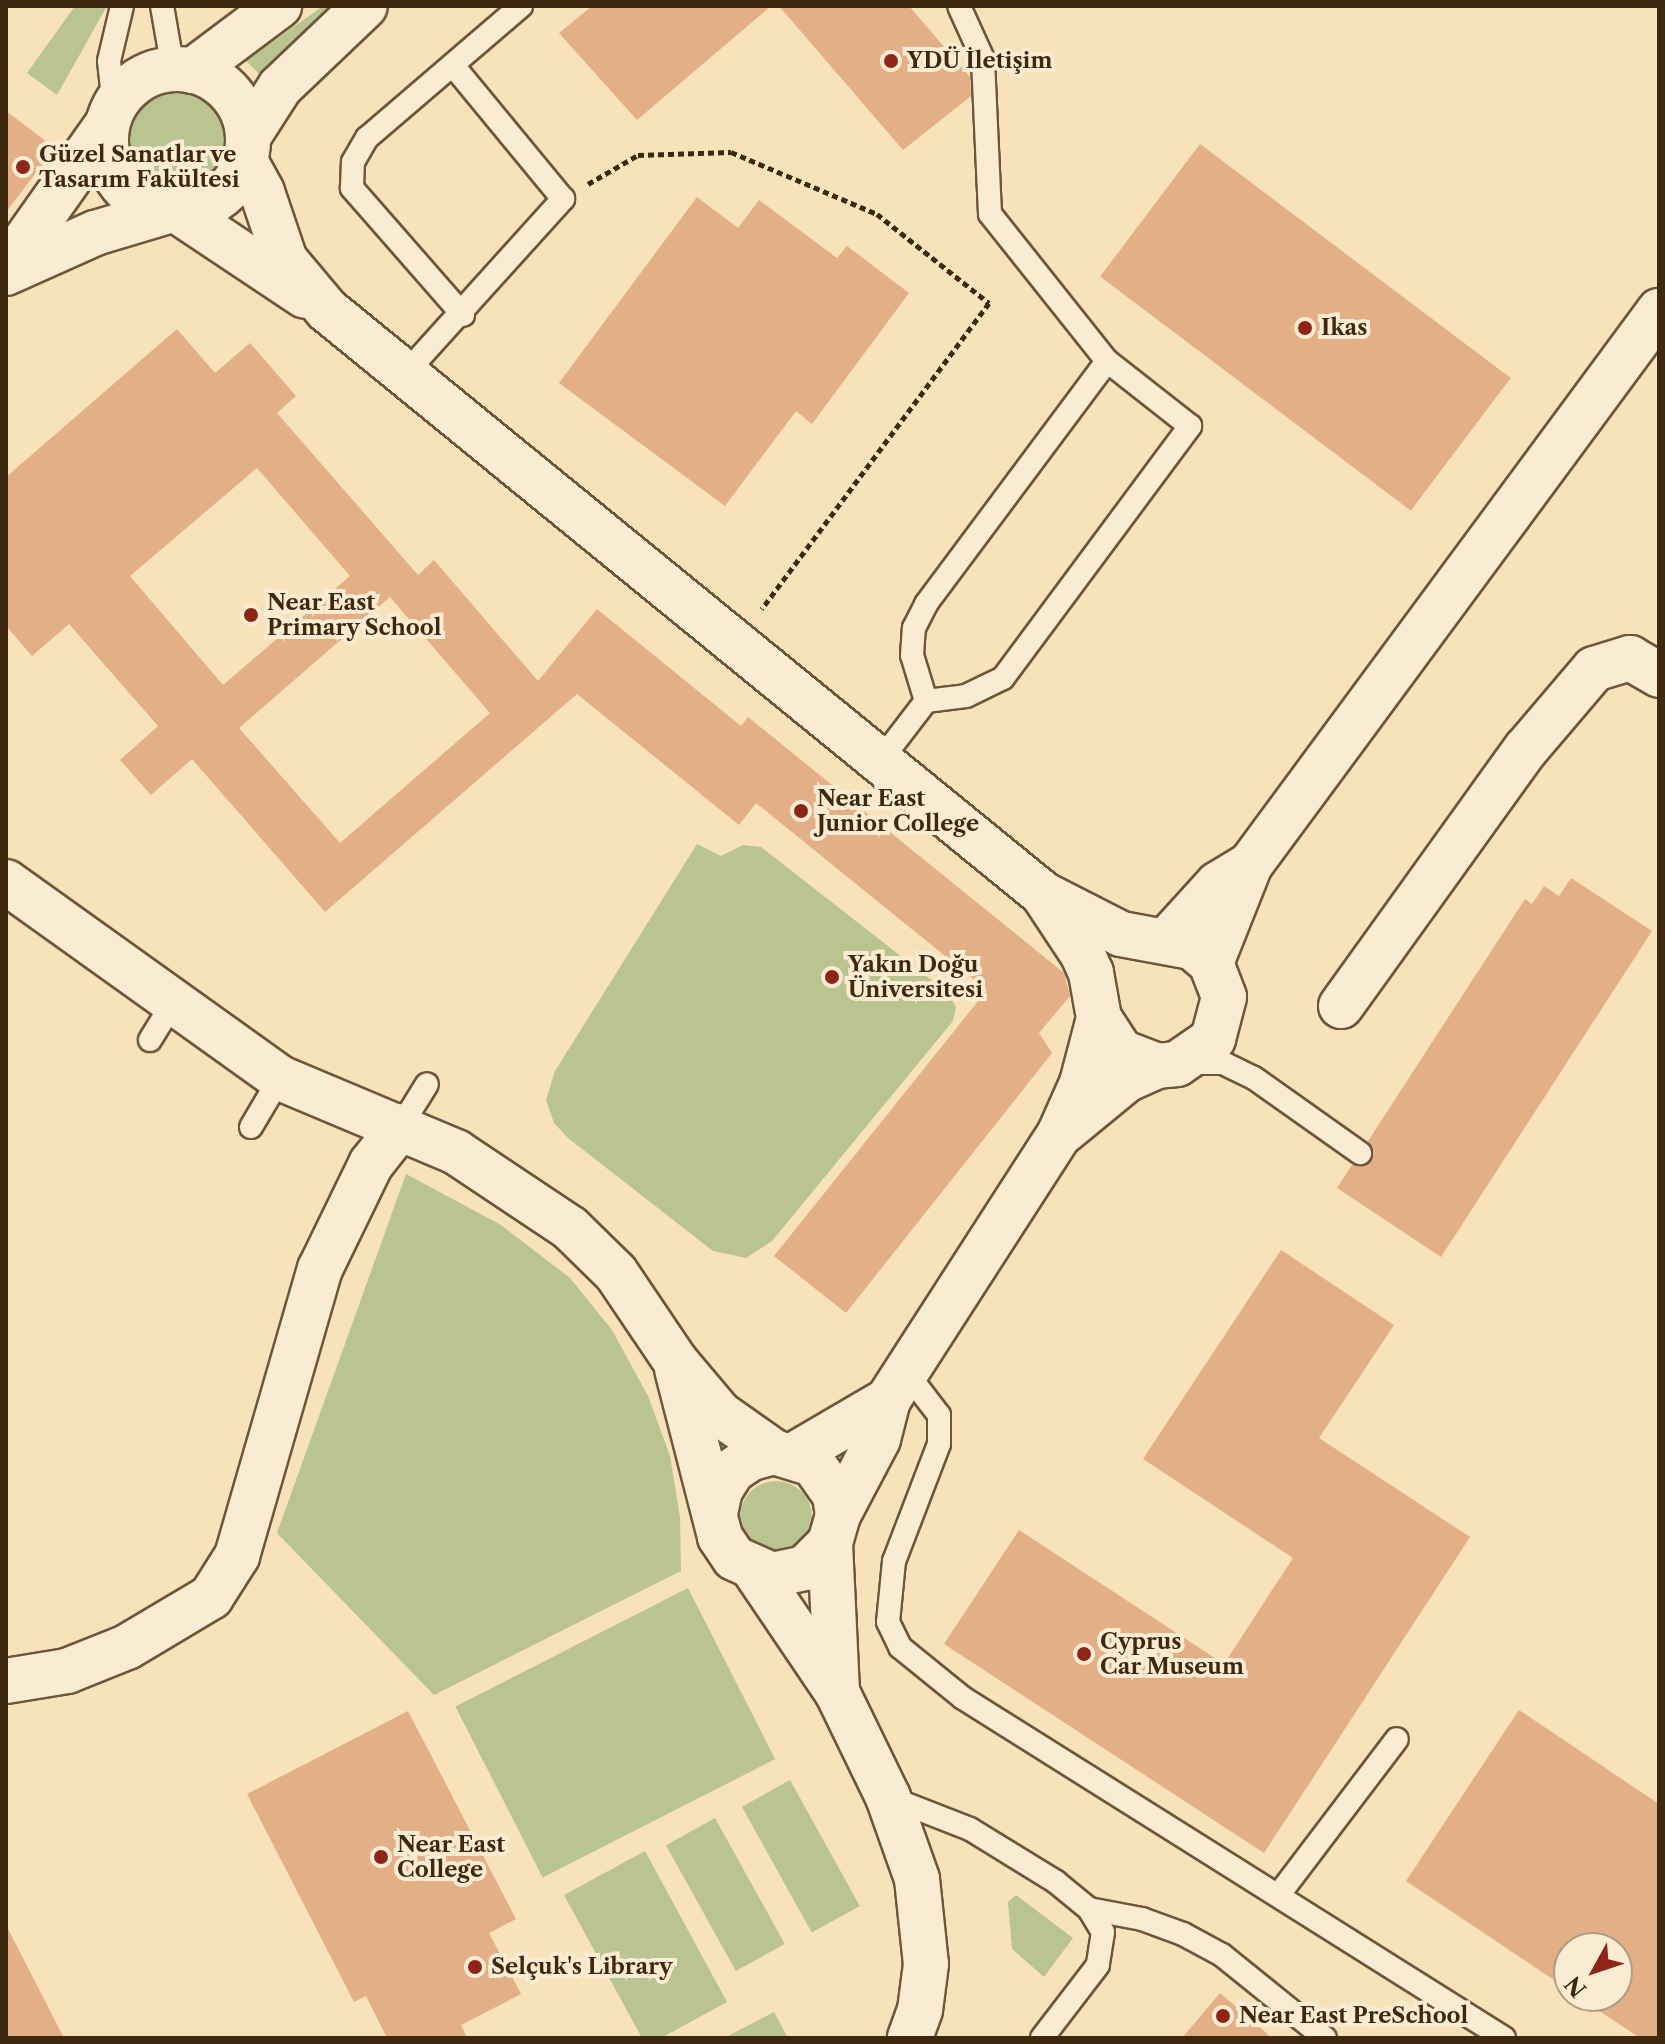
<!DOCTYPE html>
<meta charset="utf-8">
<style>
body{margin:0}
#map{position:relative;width:1665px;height:2044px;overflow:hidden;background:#f7e2b9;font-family:"Libre Caslon Text",serif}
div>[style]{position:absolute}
.green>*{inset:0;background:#bac491;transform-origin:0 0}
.round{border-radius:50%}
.building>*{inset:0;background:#e3af87;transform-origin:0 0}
.path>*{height:5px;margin-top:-2.5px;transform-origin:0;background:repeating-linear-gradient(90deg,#3f2810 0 6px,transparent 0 10px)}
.roads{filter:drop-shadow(2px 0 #6d563a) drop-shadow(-2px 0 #6d563a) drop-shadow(0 2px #6d563a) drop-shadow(0 -2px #6d563a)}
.service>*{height:22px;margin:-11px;padding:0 11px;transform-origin:11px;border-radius:11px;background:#faecd2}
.minor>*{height:44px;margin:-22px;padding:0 22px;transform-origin:22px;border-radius:22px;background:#faecd2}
.minor>.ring{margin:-22px;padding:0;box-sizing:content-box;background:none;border:44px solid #faecd2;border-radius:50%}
.dots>*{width:22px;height:22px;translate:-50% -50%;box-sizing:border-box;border:4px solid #faecd2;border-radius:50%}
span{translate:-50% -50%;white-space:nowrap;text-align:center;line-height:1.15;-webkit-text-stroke:8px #faecd2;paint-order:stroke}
.poi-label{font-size:22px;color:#3f2810;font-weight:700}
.left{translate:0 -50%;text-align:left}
.frame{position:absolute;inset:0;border:8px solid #3f2810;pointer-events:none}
.north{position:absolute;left:1553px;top:1932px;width:80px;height:80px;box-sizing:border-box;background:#faecd2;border:2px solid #af9e84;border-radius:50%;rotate:230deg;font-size:22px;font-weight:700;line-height:32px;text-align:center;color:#3f2810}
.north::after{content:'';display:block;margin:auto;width:28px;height:36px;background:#8f2418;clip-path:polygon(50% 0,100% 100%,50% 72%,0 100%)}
</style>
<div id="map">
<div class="green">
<i style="clip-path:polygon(75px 6px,107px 6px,57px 95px,27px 73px)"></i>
<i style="clip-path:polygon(323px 6px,339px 6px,259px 74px,246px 61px)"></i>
<i class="round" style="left:129px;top:93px;width:96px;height:96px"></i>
<i style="clip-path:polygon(697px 844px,721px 856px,743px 845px,761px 847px,948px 993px,956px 1007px,953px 1021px,772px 1241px,746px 1258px,713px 1251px,568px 1138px,554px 1123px,546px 1100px,555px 1071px)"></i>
<i style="clip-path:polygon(406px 1174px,501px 1225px,570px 1278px,612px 1330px,648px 1396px,670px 1456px,680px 1517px,681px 1571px,434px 1695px,277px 1533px)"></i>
<i class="round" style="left:740px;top:1481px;width:72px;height:72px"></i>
<i style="left:688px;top:1588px;width:192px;height:261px;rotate:63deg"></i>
<i style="left:790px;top:1780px;width:144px;height:55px;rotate:61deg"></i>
<i style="left:715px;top:1818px;width:144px;height:56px;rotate:61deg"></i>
<i style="clip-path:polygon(645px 1851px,727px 2002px,661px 2038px,642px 2038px,564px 1895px)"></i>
<i style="clip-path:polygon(1016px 1895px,1073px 1938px,1044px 1977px,1012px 1949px,1008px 1902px)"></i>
<i style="clip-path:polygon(774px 2012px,788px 2038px,724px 2038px)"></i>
</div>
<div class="building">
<i style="clip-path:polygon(592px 6px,771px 6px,637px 120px,559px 33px)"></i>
<i style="clip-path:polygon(779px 6px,909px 6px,970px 77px,971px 96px,903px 150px)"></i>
<i style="clip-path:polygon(6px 111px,55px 148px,6px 212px)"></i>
<i style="left:1200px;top:144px;width:389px;height:166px;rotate:37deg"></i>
<i style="clip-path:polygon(697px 197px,738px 228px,759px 200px,837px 258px,847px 246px,909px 293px,812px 424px,796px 411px,725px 506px,559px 383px)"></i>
<i style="clip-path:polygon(evenodd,177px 329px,215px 373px,250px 343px,296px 396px,277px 413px,418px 575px,434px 560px,538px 681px,597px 609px,741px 726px,748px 717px,1064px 973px,1070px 996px,1039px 1033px,1052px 1053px,846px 1313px,774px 1256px,987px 990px,756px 803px,739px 825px,577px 694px,325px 912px,192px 759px,151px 795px,120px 760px,158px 726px,69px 624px,32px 656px,6px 626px,6px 477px,177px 329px,257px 468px,350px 576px,223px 685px,130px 576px,257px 468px,177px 329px,390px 597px,490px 713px,340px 843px,239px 728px,390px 597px)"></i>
<i style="clip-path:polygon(1571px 878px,1652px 931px,1441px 1257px,1337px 1188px,1352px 1165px,1372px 1160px,1368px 1141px,1525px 899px,1532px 904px,1544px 886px,1559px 896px)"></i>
<i style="clip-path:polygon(1281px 1250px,1394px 1325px,1319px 1438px,1470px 1537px,1264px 1853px,944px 1644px,1019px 1530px,1224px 1664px,1293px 1558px,1143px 1459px)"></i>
<i style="clip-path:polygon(1519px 1710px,1659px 1804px,1659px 2038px,1640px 2038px,1577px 1996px,1617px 1996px,1617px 1948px,1569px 1948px,1569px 1990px,1406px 1881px)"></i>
<i style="clip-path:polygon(408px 1711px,516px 1919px,489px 1933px,521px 1994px,461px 2025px,467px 2038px,387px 2038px,366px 1996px,354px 2002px,247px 1794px)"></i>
<i style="clip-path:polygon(6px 1925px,64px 2038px,6px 2038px)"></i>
<i style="clip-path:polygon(1220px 1993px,1272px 2038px,1182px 2038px)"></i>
</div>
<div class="path">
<i style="left:588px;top:184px;width:58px;rotate:-30.1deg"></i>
<i style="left:638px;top:155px;width:93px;rotate:-1.8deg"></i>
<i style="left:731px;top:152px;width:159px;rotate:23deg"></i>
<i style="left:877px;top:214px;width:143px;rotate:38.5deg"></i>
<i style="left:989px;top:303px;width:381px;rotate:126.6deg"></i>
</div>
<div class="roads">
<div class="service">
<i style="left:162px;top:6px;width:64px;rotate:80.1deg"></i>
<i style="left:114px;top:107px;width:46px;rotate:-96.2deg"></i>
<i style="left:109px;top:61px;width:57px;rotate:-76.7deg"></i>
<i style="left:463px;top:315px;width:169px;rotate:-131.2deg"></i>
<i style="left:352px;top:188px;width:26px;rotate:-88deg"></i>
<i style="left:353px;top:162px;width:28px;rotate:-60deg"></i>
<i style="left:367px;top:138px;width:203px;rotate:-40.6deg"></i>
<i style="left:403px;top:376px;width:239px;rotate:-47.9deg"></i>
<i style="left:563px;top:199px;width:171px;rotate:-129.5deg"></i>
<i style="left:926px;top:701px;width:40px;rotate:-7.1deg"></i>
<i style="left:966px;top:696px;width:41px;rotate:-25.9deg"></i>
<i style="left:1003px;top:678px;width:314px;rotate:-53.4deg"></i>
<i style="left:1190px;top:426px;width:105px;rotate:-141.9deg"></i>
<i style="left:1107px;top:361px;width:188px;rotate:-128.5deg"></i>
<i style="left:990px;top:214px;width:155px;rotate:-92.6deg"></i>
<i style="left:983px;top:59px;width:58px;rotate:-114.4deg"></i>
<i style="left:926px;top:701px;width:48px;rotate:-106.9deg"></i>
<i style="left:912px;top:655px;width:27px;rotate:-86deg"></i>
<i style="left:914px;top:628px;width:27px;rotate:-63deg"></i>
<i style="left:926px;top:604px;width:303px;rotate:-53.3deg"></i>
<i style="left:880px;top:761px;width:76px;rotate:-52.5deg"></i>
<i style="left:150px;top:1040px;width:46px;rotate:-58.4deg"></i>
<i style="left:1191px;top:1063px;width:32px"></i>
<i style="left:1223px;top:1063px;width:34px;rotate:26deg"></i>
<i style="left:1254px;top:1078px;width:130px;rotate:35.3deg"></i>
<i style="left:401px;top:1126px;width:49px;rotate:-58.2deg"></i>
<i style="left:251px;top:1127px;width:57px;rotate:-59.4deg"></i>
<i style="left:906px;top:1372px;width:54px;rotate:52.5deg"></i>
<i style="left:939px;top:1415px;width:29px;rotate:90deg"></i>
<i style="left:939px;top:1444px;width:125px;rotate:111deg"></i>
<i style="left:894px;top:1561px;width:61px;rotate:95.6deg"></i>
<i style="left:888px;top:1622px;width:28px;rotate:64deg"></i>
<i style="left:900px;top:1647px;width:81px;rotate:39deg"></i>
<i style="left:963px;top:1698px;width:639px;rotate:32.15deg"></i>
<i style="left:888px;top:1797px;width:88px;rotate:21.3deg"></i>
<i style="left:970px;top:1829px;width:101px;rotate:31.6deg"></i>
<i style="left:1056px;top:1882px;width:43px;rotate:39.3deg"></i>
<i style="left:1089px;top:1909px;width:27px;rotate:59deg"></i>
<i style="left:1103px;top:1932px;width:33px;rotate:99deg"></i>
<i style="left:1098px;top:1965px;width:92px;rotate:127.5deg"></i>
<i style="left:1280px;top:1893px;width:193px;rotate:-52.8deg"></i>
<i style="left:1089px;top:1909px;width:54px;rotate:10.7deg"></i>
<i style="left:1142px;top:1919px;width:44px;rotate:20.1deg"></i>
<i style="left:1183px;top:1934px;width:44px;rotate:28.3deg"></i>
<i style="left:1222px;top:1955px;width:132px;rotate:38.9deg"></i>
</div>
<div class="minor">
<i class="ring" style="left:106px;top:69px;width:98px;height:98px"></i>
<i style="left:192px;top:71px;width:109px;rotate:-36.8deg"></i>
<i style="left:248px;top:137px;width:59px;rotate:-57.4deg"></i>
<i style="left:280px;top:87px;width:117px;rotate:-43.6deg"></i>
<i style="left:245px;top:161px;width:35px;rotate:61deg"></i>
<i style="left:262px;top:192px;width:72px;rotate:71.3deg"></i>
<i style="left:285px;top:260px;width:65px;rotate:50deg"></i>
<i style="left:327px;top:310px;width:924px;rotate:39.2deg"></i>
<i style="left:1043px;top:894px;width:88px;rotate:27.1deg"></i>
<i style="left:1121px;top:934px;width:72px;rotate:10.4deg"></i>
<i style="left:1192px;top:947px;width:25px;rotate:40deg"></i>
<i style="left:1211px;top:963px;width:36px;rotate:69deg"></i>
<i style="left:1224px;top:997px;width:43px;rotate:104.7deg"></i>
<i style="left:1213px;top:1039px;width:44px;rotate:145.2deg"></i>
<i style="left:1177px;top:1064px;width:19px;rotate:174deg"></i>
<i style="left:1158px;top:1066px;width:40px;rotate:-159deg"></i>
<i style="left:1121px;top:1052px;width:40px;rotate:-122.9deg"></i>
<i style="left:1099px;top:1018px;width:46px;rotate:-100.1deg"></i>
<i style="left:1091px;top:973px;width:22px;rotate:-114deg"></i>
<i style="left:1082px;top:953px;width:71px;rotate:-123.5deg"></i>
<i style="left:179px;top:212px;width:151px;rotate:33.7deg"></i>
<i style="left:6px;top:268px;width:175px;rotate:-54.8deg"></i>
<i style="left:6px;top:273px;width:98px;rotate:-24.2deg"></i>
<i style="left:95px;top:233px;width:77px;rotate:-16.6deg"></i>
<i style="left:6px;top:882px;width:337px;rotate:35.6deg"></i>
<i style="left:280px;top:1078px;width:191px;rotate:22.8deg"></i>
<i style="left:456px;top:1152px;width:137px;rotate:33.7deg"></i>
<i style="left:570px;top:1228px;width:64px;rotate:44.4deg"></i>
<i style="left:616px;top:1273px;width:107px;rotate:56deg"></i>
<i style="left:676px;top:1362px;width:68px;rotate:49.8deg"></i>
<i style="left:720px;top:1414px;width:66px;rotate:35.1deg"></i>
<i style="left:1167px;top:940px;width:76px;rotate:-47.7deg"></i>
<i style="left:1218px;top:884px;width:37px;rotate:-31deg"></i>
<i style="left:1211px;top:963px;width:105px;rotate:-68.3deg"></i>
<i style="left:1250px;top:865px;width:689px;rotate:-53.56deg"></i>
<i style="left:1341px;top:1006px;width:317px;rotate:-54.3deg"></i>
<i style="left:1526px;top:749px;width:105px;rotate:-49.6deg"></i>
<i style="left:1594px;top:669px;width:38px;rotate:-17deg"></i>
<i style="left:1630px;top:658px;width:34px;rotate:30deg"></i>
<i style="left:1064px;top:1131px;width:80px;rotate:-39.4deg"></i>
<i style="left:1126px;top:1080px;width:35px;rotate:-24deg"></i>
<i style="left:677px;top:1369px;width:173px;rotate:75.6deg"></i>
<i style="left:720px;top:1537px;width:25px;rotate:56deg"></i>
<i style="left:734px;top:1558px;width:42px;rotate:24.1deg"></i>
<i style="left:772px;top:1575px;width:34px;rotate:-12deg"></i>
<i style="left:805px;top:1568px;width:35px;rotate:-45deg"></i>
<i style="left:830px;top:1543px;width:29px;rotate:-74deg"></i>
<i style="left:838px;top:1515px;width:20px;rotate:-99deg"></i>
<i style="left:835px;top:1495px;width:38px;rotate:-125deg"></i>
<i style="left:813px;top:1464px;width:41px;rotate:-162.9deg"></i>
<i style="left:774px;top:1452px;width:24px;rotate:165deg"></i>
<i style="left:751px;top:1458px;width:23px;rotate:146deg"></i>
<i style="left:732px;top:1471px;width:22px;rotate:122deg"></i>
<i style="left:720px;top:1490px;width:24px;rotate:102deg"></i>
<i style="left:794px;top:1455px;width:109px;rotate:-30.3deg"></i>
<i style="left:838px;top:1515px;width:86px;rotate:-62.2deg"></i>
<i style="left:878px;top:1439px;width:40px;rotate:-75.6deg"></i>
<i style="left:888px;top:1400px;width:315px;rotate:-57.2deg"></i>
<i style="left:1059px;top:1135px;width:57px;rotate:-66.1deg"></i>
<i style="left:1082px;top:1083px;width:67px;rotate:-75.3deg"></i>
<i style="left:830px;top:1543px;width:149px;rotate:87.3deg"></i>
<i style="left:755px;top:1571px;width:146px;rotate:55.9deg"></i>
<i style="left:837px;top:1692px;width:117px;rotate:64.1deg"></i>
<i style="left:888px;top:1797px;width:87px;rotate:70.5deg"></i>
<i style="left:917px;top:1879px;width:85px;rotate:84deg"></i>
<i style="left:926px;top:1964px;width:46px;rotate:97.4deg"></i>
<i style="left:920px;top:2010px;width:30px;rotate:110deg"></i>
<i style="left:6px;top:1681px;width:62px;rotate:-9.3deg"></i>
<i style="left:67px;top:1671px;width:65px;rotate:-21.8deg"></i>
<i style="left:127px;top:1647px;width:98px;rotate:-30.8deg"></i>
<i style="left:211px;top:1597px;width:49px;rotate:-57.6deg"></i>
<i style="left:237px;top:1556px;width:299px;rotate:-73.9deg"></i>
<i style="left:320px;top:1269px;width:117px;rotate:-64.1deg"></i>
<i style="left:371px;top:1164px;width:48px;rotate:-51.7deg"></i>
</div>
</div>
<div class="dots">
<i style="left:891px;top:61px;background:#8f2418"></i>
<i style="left:23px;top:167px;background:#8f2418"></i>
<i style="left:1305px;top:328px;background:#8f2418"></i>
<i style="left:251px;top:615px;background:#8f2418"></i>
<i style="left:801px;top:811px;background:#8f2418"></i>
<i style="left:832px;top:977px;background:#8f2418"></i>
<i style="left:1084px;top:1654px;background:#8f2418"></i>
<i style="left:381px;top:1857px;background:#8f2418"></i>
<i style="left:475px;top:1967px;background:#8f2418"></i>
<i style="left:1223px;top:2016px;background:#8f2418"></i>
</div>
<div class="poi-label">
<span class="left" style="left:907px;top:61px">YDÜ İletişim</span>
<span class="left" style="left:39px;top:167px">Güzel Sanatlar ve<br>Tasarım Fakültesi</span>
<span class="left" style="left:1321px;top:328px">Ikas</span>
<span class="left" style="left:267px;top:615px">Near East<br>Primary School</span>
<span class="left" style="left:817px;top:811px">Near East<br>Junior College</span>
<span class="left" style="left:848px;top:977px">Yakın Doğu<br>Üniversitesi</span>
<span class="left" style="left:1100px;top:1654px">Cyprus<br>Car Museum</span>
<span class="left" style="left:397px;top:1857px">Near East<br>College</span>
<span class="left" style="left:491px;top:1967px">Selçuk's Library</span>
<span class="left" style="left:1239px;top:2016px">Near East PreSchool</span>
</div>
<div class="frame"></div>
<div class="north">N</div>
</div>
